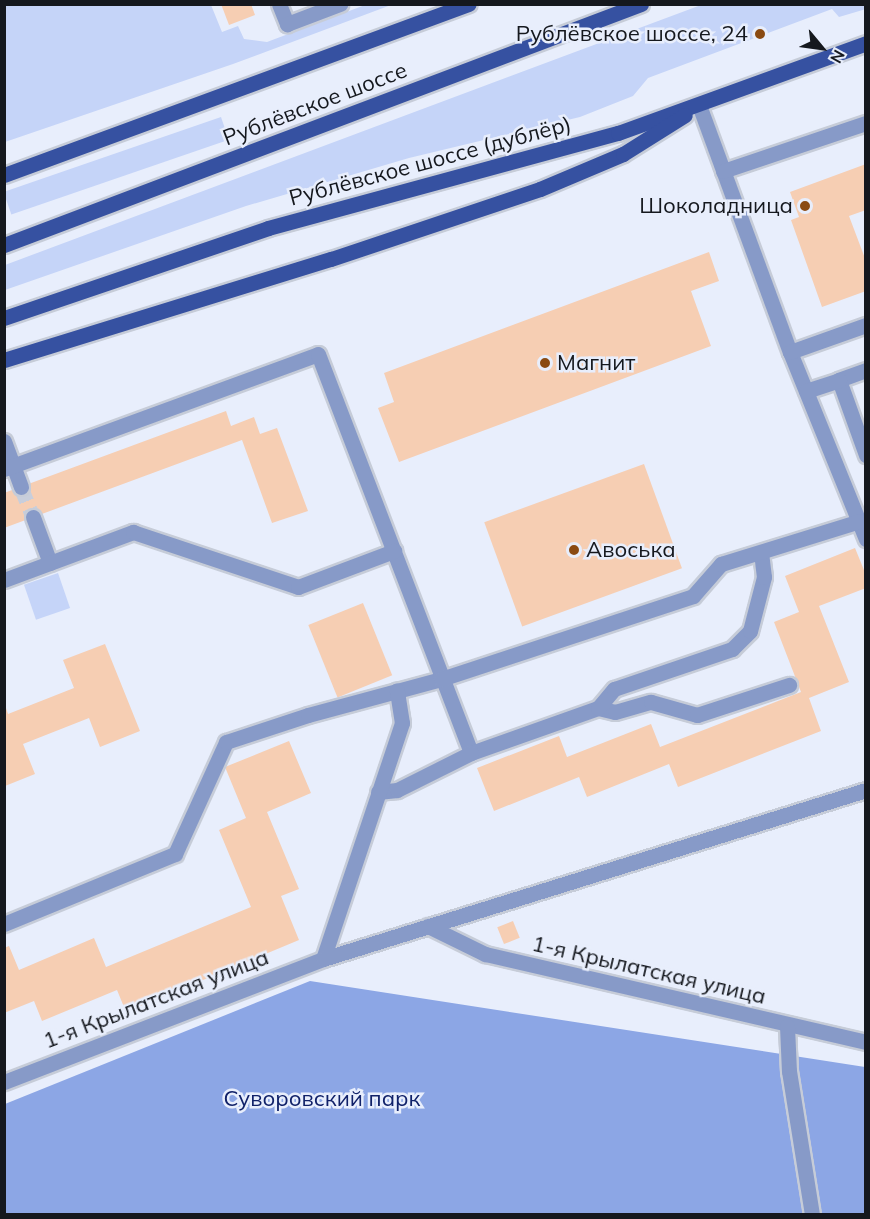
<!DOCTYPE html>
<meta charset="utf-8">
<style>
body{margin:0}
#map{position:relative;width:870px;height:1219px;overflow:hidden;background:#e8eefc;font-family:Mulish,sans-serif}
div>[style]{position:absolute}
.green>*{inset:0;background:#c5d4f8;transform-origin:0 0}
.forest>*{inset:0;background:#8ca6e5}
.building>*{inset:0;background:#f6ceb3;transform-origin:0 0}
.minor-tunnel>*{height:15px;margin-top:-7.5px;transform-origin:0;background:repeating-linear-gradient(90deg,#c8cedb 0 15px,transparent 0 23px)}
.roads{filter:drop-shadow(2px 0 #c6ccd8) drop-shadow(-2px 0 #c6ccd8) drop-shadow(0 2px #c6ccd8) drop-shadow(0 -2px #c6ccd8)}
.minor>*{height:15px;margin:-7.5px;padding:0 7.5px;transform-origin:7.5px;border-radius:7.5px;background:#879ac8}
.major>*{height:15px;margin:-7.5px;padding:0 7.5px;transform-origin:7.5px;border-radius:7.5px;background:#3651a1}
.dots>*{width:16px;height:16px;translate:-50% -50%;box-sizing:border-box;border:3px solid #e8eefc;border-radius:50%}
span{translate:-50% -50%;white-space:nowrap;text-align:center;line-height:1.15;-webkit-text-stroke:5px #e8eefc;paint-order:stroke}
.poi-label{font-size:22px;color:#15181e}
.right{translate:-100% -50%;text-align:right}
.left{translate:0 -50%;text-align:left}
.street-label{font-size:22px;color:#15181e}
.park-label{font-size:22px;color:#102169}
.frame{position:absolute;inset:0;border:6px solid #15181e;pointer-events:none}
.north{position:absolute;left:792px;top:18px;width:60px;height:60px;-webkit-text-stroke:4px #e8eefc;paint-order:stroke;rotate:119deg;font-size:16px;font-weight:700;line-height:24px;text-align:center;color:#15181e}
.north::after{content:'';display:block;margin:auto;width:21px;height:27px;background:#15181e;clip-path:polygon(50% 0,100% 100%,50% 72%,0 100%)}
</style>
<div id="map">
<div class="green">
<i style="clip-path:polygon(4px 5px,211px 5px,222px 32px,238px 26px,244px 39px,267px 42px,365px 5px,391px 5px,233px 64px,5px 142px)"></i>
<i style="clip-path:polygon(701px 5px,865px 4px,866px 9px,839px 17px,832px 9px,648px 78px,633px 96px,580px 117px,409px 158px,246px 206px,5px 290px,5px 265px)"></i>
<i style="left:221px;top:117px;width:24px;height:230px;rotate:71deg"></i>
<i style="left:58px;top:573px;width:37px;height:36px;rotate:71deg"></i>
</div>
<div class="forest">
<i style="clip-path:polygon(310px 981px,865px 1067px,865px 1214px,5px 1214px,5px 1104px)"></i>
</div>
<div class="building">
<i style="clip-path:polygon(221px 4px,251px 4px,255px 15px,229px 25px)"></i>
<i style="clip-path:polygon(866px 164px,866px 210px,849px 216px,866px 261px,866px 291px,822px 307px,791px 220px,799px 217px,790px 192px)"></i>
<i style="clip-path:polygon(709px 252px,719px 281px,691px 291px,711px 346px,399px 462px,378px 408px,394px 402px,384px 373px)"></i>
<i style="clip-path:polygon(226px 411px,231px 426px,254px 417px,260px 434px,277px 428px,308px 511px,272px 523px,242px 440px,4px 528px,4px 493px)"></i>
<i style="left:644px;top:464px;width:111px;height:170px;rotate:70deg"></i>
<i style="clip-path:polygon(855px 548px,866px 575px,866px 588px,819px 606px,849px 682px,809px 698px,821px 731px,678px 787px,669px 764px,587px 797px,579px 777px,494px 811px,477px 768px,559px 736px,567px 757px,651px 724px,660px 747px,801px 692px,774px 622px,799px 612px,785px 576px)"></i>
<i style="left:363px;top:603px;width:78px;height:59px;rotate:68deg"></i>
<i style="clip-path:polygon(105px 644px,140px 731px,100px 747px,89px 718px,23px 744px,35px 774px,5px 786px,5px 705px,8px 714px,74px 688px,63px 660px)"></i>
<i style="clip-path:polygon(289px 741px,311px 793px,267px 812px,299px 889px,281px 896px,299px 940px,126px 1012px,117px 990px,42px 1021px,34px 1001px,4px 1013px,4px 948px,9px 946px,19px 970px,94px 938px,106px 967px,251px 907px,219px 830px,246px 818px,225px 767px)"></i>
<i style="left:513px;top:921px;width:18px;height:17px;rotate:68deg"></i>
</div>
<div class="minor-tunnel">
<i style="left:21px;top:487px;width:32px;rotate:68deg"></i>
</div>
<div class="roads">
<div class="minor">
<i style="left:279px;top:4px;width:22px;rotate:68deg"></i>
<i style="left:287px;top:24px;width:57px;rotate:-20.7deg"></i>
<i style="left:699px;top:105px;width:263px;rotate:69.8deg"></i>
<i style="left:790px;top:352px;width:202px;rotate:67.9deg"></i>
<i style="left:723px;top:171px;width:151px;rotate:-18.6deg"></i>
<i style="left:790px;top:352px;width:81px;rotate:-19.6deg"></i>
<i style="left:866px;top:370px;width:29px;rotate:160deg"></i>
<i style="left:839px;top:380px;width:80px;rotate:70.2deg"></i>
<i style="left:806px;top:391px;width:35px;rotate:-18deg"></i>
<i style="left:4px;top:441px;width:49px;rotate:69.7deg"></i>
<i style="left:4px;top:469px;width:334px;rotate:-20.1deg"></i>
<i style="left:318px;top:354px;width:427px;rotate:69deg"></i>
<i style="left:471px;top:753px;width:135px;rotate:-19.5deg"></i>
<i style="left:598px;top:708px;width:17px;rotate:13deg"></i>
<i style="left:615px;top:712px;width:37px;rotate:-16deg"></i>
<i style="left:651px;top:702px;width:48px;rotate:15.8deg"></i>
<i style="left:697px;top:715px;width:97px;rotate:-18.1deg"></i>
<i style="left:33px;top:517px;width:49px;rotate:69.7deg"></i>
<i style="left:4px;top:580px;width:138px;rotate:-20.4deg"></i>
<i style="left:133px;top:532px;width:174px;rotate:18.4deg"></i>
<i style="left:298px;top:587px;width:103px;rotate:-20.6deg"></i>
<i style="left:598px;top:708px;width:25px;rotate:-50deg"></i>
<i style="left:614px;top:689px;width:125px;rotate:-18.7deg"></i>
<i style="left:732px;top:649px;width:25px;rotate:-45deg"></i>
<i style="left:750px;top:631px;width:56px;rotate:-75.5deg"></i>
<i style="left:764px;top:577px;width:25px;rotate:-97deg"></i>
<i style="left:378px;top:792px;width:19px;rotate:-6deg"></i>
<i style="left:397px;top:790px;width:83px;rotate:-26.6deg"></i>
<i style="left:4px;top:924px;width:185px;rotate:-22.3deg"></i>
<i style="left:175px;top:854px;width:123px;rotate:-65.5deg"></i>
<i style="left:226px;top:742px;width:86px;rotate:-18.2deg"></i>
<i style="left:308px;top:715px;width:138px;rotate:-15.1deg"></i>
<i style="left:441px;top:679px;width:265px;rotate:-18.2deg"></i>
<i style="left:693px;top:596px;width:43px;rotate:-48.8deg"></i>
<i style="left:721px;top:564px;width:145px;rotate:-17.2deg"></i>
<i style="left:428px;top:926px;width:64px;rotate:26.2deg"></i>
<i style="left:485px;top:954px;width:391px;rotate:13deg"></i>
<i style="left:323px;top:959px;width:249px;rotate:-71.5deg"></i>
<i style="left:402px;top:723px;width:33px;rotate:-99deg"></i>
<i style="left:787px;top:1026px;width:45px;rotate:87.5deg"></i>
<i style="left:789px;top:1071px;width:145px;rotate:80.9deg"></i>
<i style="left:4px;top:1082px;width:342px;rotate:-21.1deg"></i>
<i style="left:323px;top:959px;width:569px;rotate:-17.29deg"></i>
</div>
<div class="major">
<i style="left:4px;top:175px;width:495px;rotate:-20.2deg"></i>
<i style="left:4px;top:245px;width:681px;rotate:-20.72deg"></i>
<i style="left:4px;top:318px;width:279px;rotate:-18.8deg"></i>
<i style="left:268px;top:228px;width:363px;rotate:-15.2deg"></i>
<i style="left:618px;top:133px;width:264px;rotate:-19.9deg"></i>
<i style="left:4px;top:360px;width:342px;rotate:-17.2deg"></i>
<i style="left:331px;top:259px;width:220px;rotate:-18.5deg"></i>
<i style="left:540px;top:189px;width:90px;rotate:-22.9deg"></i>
<i style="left:623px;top:154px;width:73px;rotate:-32.2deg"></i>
</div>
</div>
<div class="dots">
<i style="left:760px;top:34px;background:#8a4a12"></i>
<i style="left:805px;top:206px;background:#8a4a12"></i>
<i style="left:545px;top:363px;background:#8a4a12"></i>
<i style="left:574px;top:550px;background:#8a4a12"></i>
</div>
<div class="poi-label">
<span class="right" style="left:748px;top:34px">Рублёвское шоссе, 24</span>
<span class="right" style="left:793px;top:206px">Шоколадница</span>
<span class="left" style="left:557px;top:363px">Магнит</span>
<span class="left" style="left:586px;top:550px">Авоська</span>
</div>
<div class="street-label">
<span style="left:315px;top:104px;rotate:-21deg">Рублёвское шоссе</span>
<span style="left:430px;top:161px;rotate:-15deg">Рублёвское шоссе (дублёр)</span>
<span style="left:649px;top:970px;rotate:13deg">1-я Крылатская улица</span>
<span style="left:156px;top:999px;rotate:-21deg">1-я Крылатская улица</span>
</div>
<div class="park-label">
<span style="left:322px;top:1099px">Суворовский парк</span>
</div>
<div class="frame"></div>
<div class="north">N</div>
</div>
